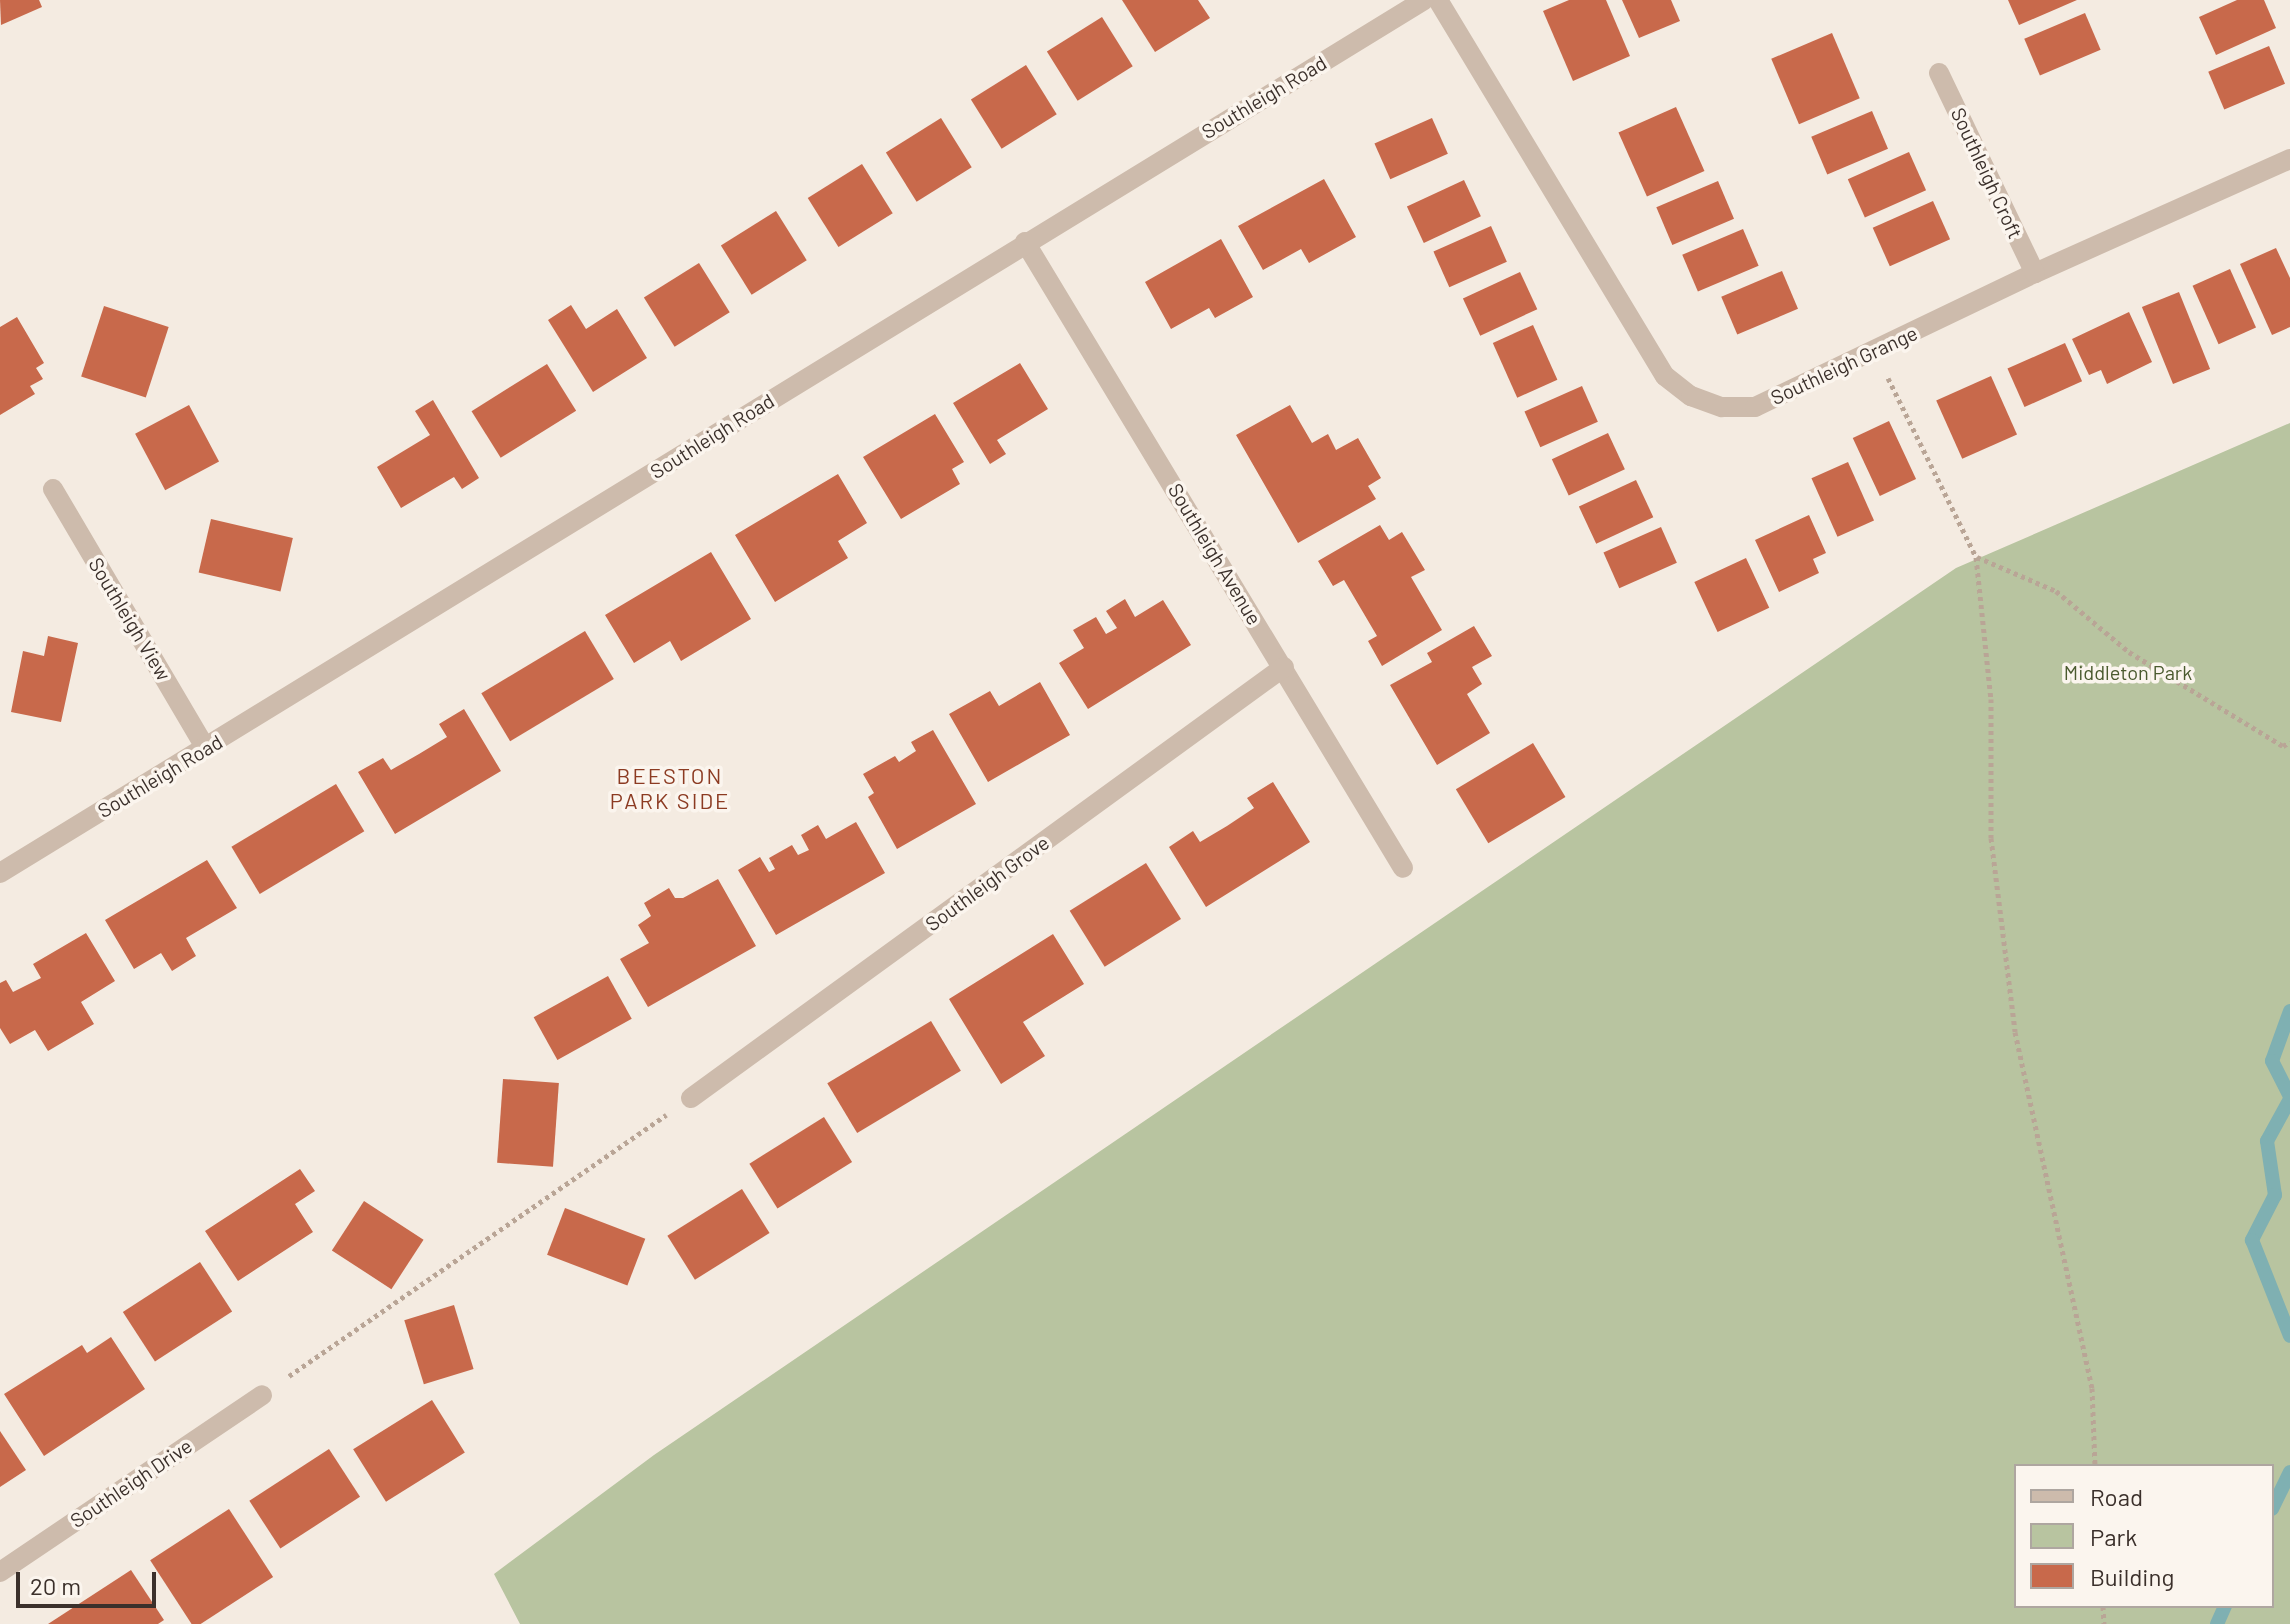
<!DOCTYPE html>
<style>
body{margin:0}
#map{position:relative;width:2290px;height:1624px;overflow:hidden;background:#f4ebe1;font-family:Barlow,sans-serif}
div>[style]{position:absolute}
.green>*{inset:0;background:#b8c4a0}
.stream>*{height:14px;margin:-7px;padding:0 7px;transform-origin:7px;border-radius:7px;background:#7fb0b2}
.building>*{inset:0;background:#c8694b;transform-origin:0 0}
.path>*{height:5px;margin-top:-2.5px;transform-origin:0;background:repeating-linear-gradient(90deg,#b9a596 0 4px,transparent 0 8px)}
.minor>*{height:20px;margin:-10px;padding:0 10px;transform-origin:10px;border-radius:10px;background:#cdbbac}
span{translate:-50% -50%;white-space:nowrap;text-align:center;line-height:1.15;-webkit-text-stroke:7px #fbf5ee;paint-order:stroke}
.street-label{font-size:20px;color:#3b302b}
.park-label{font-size:20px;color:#4a5a2e}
.neighbourhood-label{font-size:22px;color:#8c3b22;letter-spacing:2px}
.legend{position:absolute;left:2014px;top:1464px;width:260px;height:144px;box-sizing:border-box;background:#fbf5ee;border:2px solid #aea6a0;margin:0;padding:10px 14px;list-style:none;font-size:24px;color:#3b302b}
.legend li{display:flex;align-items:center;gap:16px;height:40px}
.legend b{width:40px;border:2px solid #aea6a0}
.scale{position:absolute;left:16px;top:1572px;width:140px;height:36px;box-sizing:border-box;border:4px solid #3b302b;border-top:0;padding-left:10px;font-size:24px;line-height:28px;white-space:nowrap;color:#3b302b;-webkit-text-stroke:6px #fbf5ee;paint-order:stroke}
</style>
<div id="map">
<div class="green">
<i style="clip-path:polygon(evenodd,2290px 423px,2290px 1624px,520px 1624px,494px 1574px,654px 1455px,1956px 568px,2290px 423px,2016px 1466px,2272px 1466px,2272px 1606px,2016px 1606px,2016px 1466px)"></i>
</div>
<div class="stream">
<i style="left:2290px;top:1011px;width:53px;rotate:109.8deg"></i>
<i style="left:2272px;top:1061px;width:39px;rotate:63deg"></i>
<i style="left:2290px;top:1099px;width:48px;rotate:118.7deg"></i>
<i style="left:2267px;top:1141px;width:55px;rotate:81.6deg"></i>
<i style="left:2275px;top:1195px;width:51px;rotate:117.1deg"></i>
<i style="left:2252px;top:1240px;width:103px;rotate:68.4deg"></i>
<i style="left:2272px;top:1509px;width:41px;rotate:-64.1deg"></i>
<i style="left:2217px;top:1624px;width:20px;rotate:-66deg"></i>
</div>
<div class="building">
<i style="clip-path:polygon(0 0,39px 0,42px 7px,1px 25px)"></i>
<i style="clip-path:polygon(1122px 0,1198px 0,1210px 18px,1155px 52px)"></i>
<i style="clip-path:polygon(1569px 0,1606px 0,1630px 56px,1573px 81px,1543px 11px)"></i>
<i style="clip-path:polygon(1622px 0,1671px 0,1680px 21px,1639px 38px)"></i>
<i style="clip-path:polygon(2008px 0,2077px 0,2019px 25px)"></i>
<i style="clip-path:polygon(2237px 0,2264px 0,2276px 28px,2216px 55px,2199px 17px)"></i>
<i style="left:2085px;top:13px;width:40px;height:66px;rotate:67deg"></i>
<i style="left:1102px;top:17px;width:58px;height:65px;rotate:58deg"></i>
<i style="left:1832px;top:33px;width:71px;height:66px;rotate:67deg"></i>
<i style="left:2269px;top:46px;width:41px;height:66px;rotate:67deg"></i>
<i style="left:1026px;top:65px;width:58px;height:65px;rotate:58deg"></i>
<i style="left:1676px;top:107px;width:70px;height:63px;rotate:66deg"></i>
<i style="left:1872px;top:111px;width:41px;height:66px;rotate:67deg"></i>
<i style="left:941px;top:118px;width:58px;height:65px;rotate:58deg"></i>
<i style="left:1432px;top:118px;width:39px;height:63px;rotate:66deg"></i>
<i style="left:1909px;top:152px;width:42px;height:67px;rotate:66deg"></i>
<i style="left:862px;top:164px;width:58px;height:64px;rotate:58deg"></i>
<i style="clip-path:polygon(1324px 179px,1356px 237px,1309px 263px,1301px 249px,1263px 270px,1238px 226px)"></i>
<i style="left:1464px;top:180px;width:40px;height:63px;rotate:65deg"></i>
<i style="left:1718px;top:181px;width:41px;height:67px;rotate:67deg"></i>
<i style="left:1933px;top:201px;width:42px;height:66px;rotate:66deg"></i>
<i style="left:776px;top:211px;width:58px;height:65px;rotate:58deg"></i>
<i style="left:1491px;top:226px;width:39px;height:63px;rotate:66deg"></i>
<i style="left:1743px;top:229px;width:40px;height:66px;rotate:67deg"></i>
<i style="clip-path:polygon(1221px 239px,1253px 297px,1215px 318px,1209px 308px,1171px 329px,1145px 282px)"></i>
<i style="clip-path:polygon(2276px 248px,2290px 278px,2290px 327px,2272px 335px,2240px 264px)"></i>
<i style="left:699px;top:263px;width:58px;height:65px;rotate:58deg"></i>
<i style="left:2230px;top:269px;width:64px;height:41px;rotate:66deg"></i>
<i style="left:1782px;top:271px;width:41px;height:66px;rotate:67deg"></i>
<i style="left:1520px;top:272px;width:41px;height:63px;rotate:65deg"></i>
<i style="left:2179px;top:292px;width:83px;height:40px;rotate:68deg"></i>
<i style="clip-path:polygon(571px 305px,586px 329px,617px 309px,647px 358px,593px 392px,548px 320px)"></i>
<i style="left:104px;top:306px;width:68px;height:74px;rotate:18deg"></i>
<i style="clip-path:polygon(2129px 312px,2152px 362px,2107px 384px,2101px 370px,2089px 375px,2072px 339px)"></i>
<i style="clip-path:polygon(17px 317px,44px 363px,36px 368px,43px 379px,30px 386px,35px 394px,0 415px,0 327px)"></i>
<i style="left:1533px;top:325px;width:60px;height:44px;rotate:66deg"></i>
<i style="left:2065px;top:343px;width:42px;height:63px;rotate:66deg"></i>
<i style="clip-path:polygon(1020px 363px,1048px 409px,997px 440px,1006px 454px,990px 464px,953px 403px)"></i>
<i style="left:547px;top:364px;width:55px;height:89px;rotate:58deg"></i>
<i style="left:1991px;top:376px;width:64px;height:60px;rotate:66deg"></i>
<i style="left:1582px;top:386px;width:39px;height:63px;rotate:66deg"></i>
<i style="clip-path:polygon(433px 400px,479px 478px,462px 489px,454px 477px,401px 508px,377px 467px,430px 435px,415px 411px)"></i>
<i style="left:189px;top:405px;width:64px;height:61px;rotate:62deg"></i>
<i style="clip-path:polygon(1290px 405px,1312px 443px,1328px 434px,1336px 450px,1358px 438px,1381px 478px,1368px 486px,1376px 499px,1298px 543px,1236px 435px)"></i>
<i style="clip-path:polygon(935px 414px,964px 462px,952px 469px,960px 484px,901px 519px,863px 457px)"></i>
<i style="left:1889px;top:421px;width:64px;height:40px;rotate:65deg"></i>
<i style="left:1608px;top:433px;width:40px;height:62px;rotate:65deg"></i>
<i style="left:1848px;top:462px;width:64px;height:40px;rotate:66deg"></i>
<i style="clip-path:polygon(838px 474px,867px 523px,838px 541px,848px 558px,775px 602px,735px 535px)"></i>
<i style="left:1636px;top:480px;width:41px;height:63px;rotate:65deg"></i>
<i style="clip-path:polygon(1809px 515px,1826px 553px,1813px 559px,1819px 573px,1779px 592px,1755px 540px)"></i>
<i style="left:211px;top:519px;width:84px;height:55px;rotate:13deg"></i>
<i style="clip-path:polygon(1380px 525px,1389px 540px,1402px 532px,1425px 570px,1411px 577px,1442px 630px,1382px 666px,1368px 641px,1377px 636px,1344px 580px,1333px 586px,1318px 561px)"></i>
<i style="left:1661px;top:527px;width:39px;height:63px;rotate:66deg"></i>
<i style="clip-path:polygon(711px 552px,751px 619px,681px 661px,670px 641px,634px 663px,605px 615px)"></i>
<i style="left:1746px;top:558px;width:55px;height:57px;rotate:65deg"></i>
<i style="clip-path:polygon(1125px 599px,1135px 617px,1163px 600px,1191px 645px,1088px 709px,1059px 663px,1084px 648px,1073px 630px,1096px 617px,1106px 634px,1117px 628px,1106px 611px)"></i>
<i style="clip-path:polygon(1474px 626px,1492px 656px,1472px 667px,1482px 684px,1467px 694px,1490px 733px,1437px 765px,1390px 685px,1432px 662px,1427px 653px)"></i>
<i style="left:585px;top:631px;width:56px;height:121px;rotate:59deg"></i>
<i style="clip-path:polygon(48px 636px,78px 643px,61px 722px,11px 712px,23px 651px,44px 656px)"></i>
<i style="clip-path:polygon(1040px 682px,1070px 735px,988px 782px,949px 714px,990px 691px,999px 706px)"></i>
<i style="clip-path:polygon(464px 709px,501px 771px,395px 834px,358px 772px,383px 758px,391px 770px,419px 754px,447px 737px,439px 724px)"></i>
<i style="clip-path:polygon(933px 730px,976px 804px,897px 849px,868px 797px,874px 793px,863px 774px,895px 756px,899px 762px,916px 751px,911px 742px)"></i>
<i style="left:1533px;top:743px;width:63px;height:90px;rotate:59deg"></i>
<i style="clip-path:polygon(1273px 782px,1310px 842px,1206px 907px,1169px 847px,1193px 831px,1200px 842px,1227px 826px,1254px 808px,1247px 798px)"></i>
<i style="left:336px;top:784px;width:55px;height:122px;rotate:59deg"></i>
<i style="clip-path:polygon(856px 822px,885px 873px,776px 935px,738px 870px,760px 857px,769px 872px,775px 869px,769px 858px,792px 845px,798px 855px,809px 850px,801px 835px,818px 825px,826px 839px)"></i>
<i style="clip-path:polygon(207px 860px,237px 908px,186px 938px,196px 956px,172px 971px,161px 953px,134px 969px,105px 920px)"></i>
<i style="left:1146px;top:863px;width:66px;height:90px;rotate:58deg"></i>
<i style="clip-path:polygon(718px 879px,756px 946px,648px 1007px,620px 959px,649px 943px,638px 925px,651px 916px,644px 903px,669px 888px,675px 898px,683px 898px)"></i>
<i style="clip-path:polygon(86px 933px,115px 981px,81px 1002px,94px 1024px,48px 1051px,35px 1030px,10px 1044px,0 1028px,0 983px,6px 980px,13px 992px,41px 978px,33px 964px)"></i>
<i style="clip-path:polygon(1053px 934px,1084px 984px,1023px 1022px,1045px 1056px,1001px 1084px,949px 999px)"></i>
<i style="left:608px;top:976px;width:49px;height:85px;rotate:61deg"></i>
<i style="left:931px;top:1021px;width:58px;height:121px;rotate:59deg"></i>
<i style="left:503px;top:1079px;width:56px;height:84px;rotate:4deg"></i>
<i style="left:824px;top:1117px;width:53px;height:88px;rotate:58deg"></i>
<i style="clip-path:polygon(300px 1169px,315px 1191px,295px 1204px,313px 1232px,238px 1281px,205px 1231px)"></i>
<i style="left:742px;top:1189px;width:52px;height:88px;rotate:58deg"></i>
<i style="left:364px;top:1201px;width:71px;height:59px;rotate:33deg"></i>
<i style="left:565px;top:1208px;width:86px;height:50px;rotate:21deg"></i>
<i style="left:200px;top:1262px;width:59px;height:92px;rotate:57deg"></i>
<i style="left:454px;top:1305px;width:67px;height:52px;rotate:73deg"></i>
<i style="clip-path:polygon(111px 1337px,145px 1389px,44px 1456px,4px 1394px,82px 1345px,87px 1353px)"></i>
<i style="left:432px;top:1400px;width:62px;height:93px;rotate:58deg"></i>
<i style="clip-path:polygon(0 1431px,26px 1470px,0 1487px)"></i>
<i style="left:329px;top:1449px;width:57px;height:95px;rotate:57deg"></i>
<i style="left:229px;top:1509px;width:81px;height:94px;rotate:57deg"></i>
<i style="clip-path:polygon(131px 1570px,164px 1620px,158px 1624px,48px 1624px)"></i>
</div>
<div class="path">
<i style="left:1888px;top:378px;width:199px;rotate:63.8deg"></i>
<i style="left:1976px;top:557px;width:143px;rotate:84deg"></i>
<i style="left:1991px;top:699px;width:139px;rotate:90deg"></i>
<i style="left:1991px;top:838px;width:195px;rotate:82.9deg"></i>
<i style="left:2015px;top:1032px;width:364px;rotate:77.8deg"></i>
<i style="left:2092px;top:1388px;width:78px;rotate:87.8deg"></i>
<i style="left:1977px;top:557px;width:86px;rotate:23.3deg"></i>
<i style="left:2056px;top:591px;width:95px;rotate:39.9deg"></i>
<i style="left:2129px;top:652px;width:180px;rotate:31.4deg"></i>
<i style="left:2283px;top:746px;width:8px;rotate:-30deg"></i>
<i style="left:289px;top:1376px;width:459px;rotate:-34.7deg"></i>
<i style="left:2103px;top:1606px;width:18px;rotate:87deg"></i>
</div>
<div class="minor">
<i style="left:1438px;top:0;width:439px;rotate:58.9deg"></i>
<i style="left:1665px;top:376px;width:33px;rotate:38deg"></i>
<i style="left:1691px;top:396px;width:33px;rotate:20deg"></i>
<i style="left:1722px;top:407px;width:33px"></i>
<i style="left:1755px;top:407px;width:310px;rotate:-25.6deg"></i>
<i style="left:2035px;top:273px;width:279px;rotate:-24.1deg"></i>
<i style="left:1939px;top:73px;width:222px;rotate:64.4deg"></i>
<i style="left:1025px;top:242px;width:731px;rotate:58.87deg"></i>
<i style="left:53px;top:489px;width:302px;rotate:59.5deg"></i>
<i style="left:0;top:873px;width:1670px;rotate:-31.51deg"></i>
<i style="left:691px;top:1098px;width:733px;rotate:-36.01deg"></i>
<i style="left:0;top:1572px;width:316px;rotate:-34deg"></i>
</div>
<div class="street-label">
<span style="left:1264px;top:97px;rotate:-31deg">Southleigh Road</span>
<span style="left:1987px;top:173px;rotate:65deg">Southleigh Croft</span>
<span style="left:1844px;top:365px;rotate:-25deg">Southleigh Grange</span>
<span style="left:712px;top:436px;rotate:-32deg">Southleigh Road</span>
<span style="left:1215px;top:554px;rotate:59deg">Southleigh Avenue</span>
<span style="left:130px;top:619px;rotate:59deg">Southleigh View</span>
<span style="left:160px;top:776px;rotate:-31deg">Southleigh Road</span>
<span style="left:987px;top:883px;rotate:-36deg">Southleigh Grove</span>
<span style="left:131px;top:1483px;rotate:-34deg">Southleigh Drive</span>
</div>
<div class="park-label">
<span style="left:2128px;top:672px">Middleton Park</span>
</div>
<div class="neighbourhood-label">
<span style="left:670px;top:788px">BEESTON<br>PARK SIDE</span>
</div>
<ul class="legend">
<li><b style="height:10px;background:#cdbbac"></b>Road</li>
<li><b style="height:22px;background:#b8c4a0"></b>Park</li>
<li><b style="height:22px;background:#c8694b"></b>Building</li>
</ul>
<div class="scale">20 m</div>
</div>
